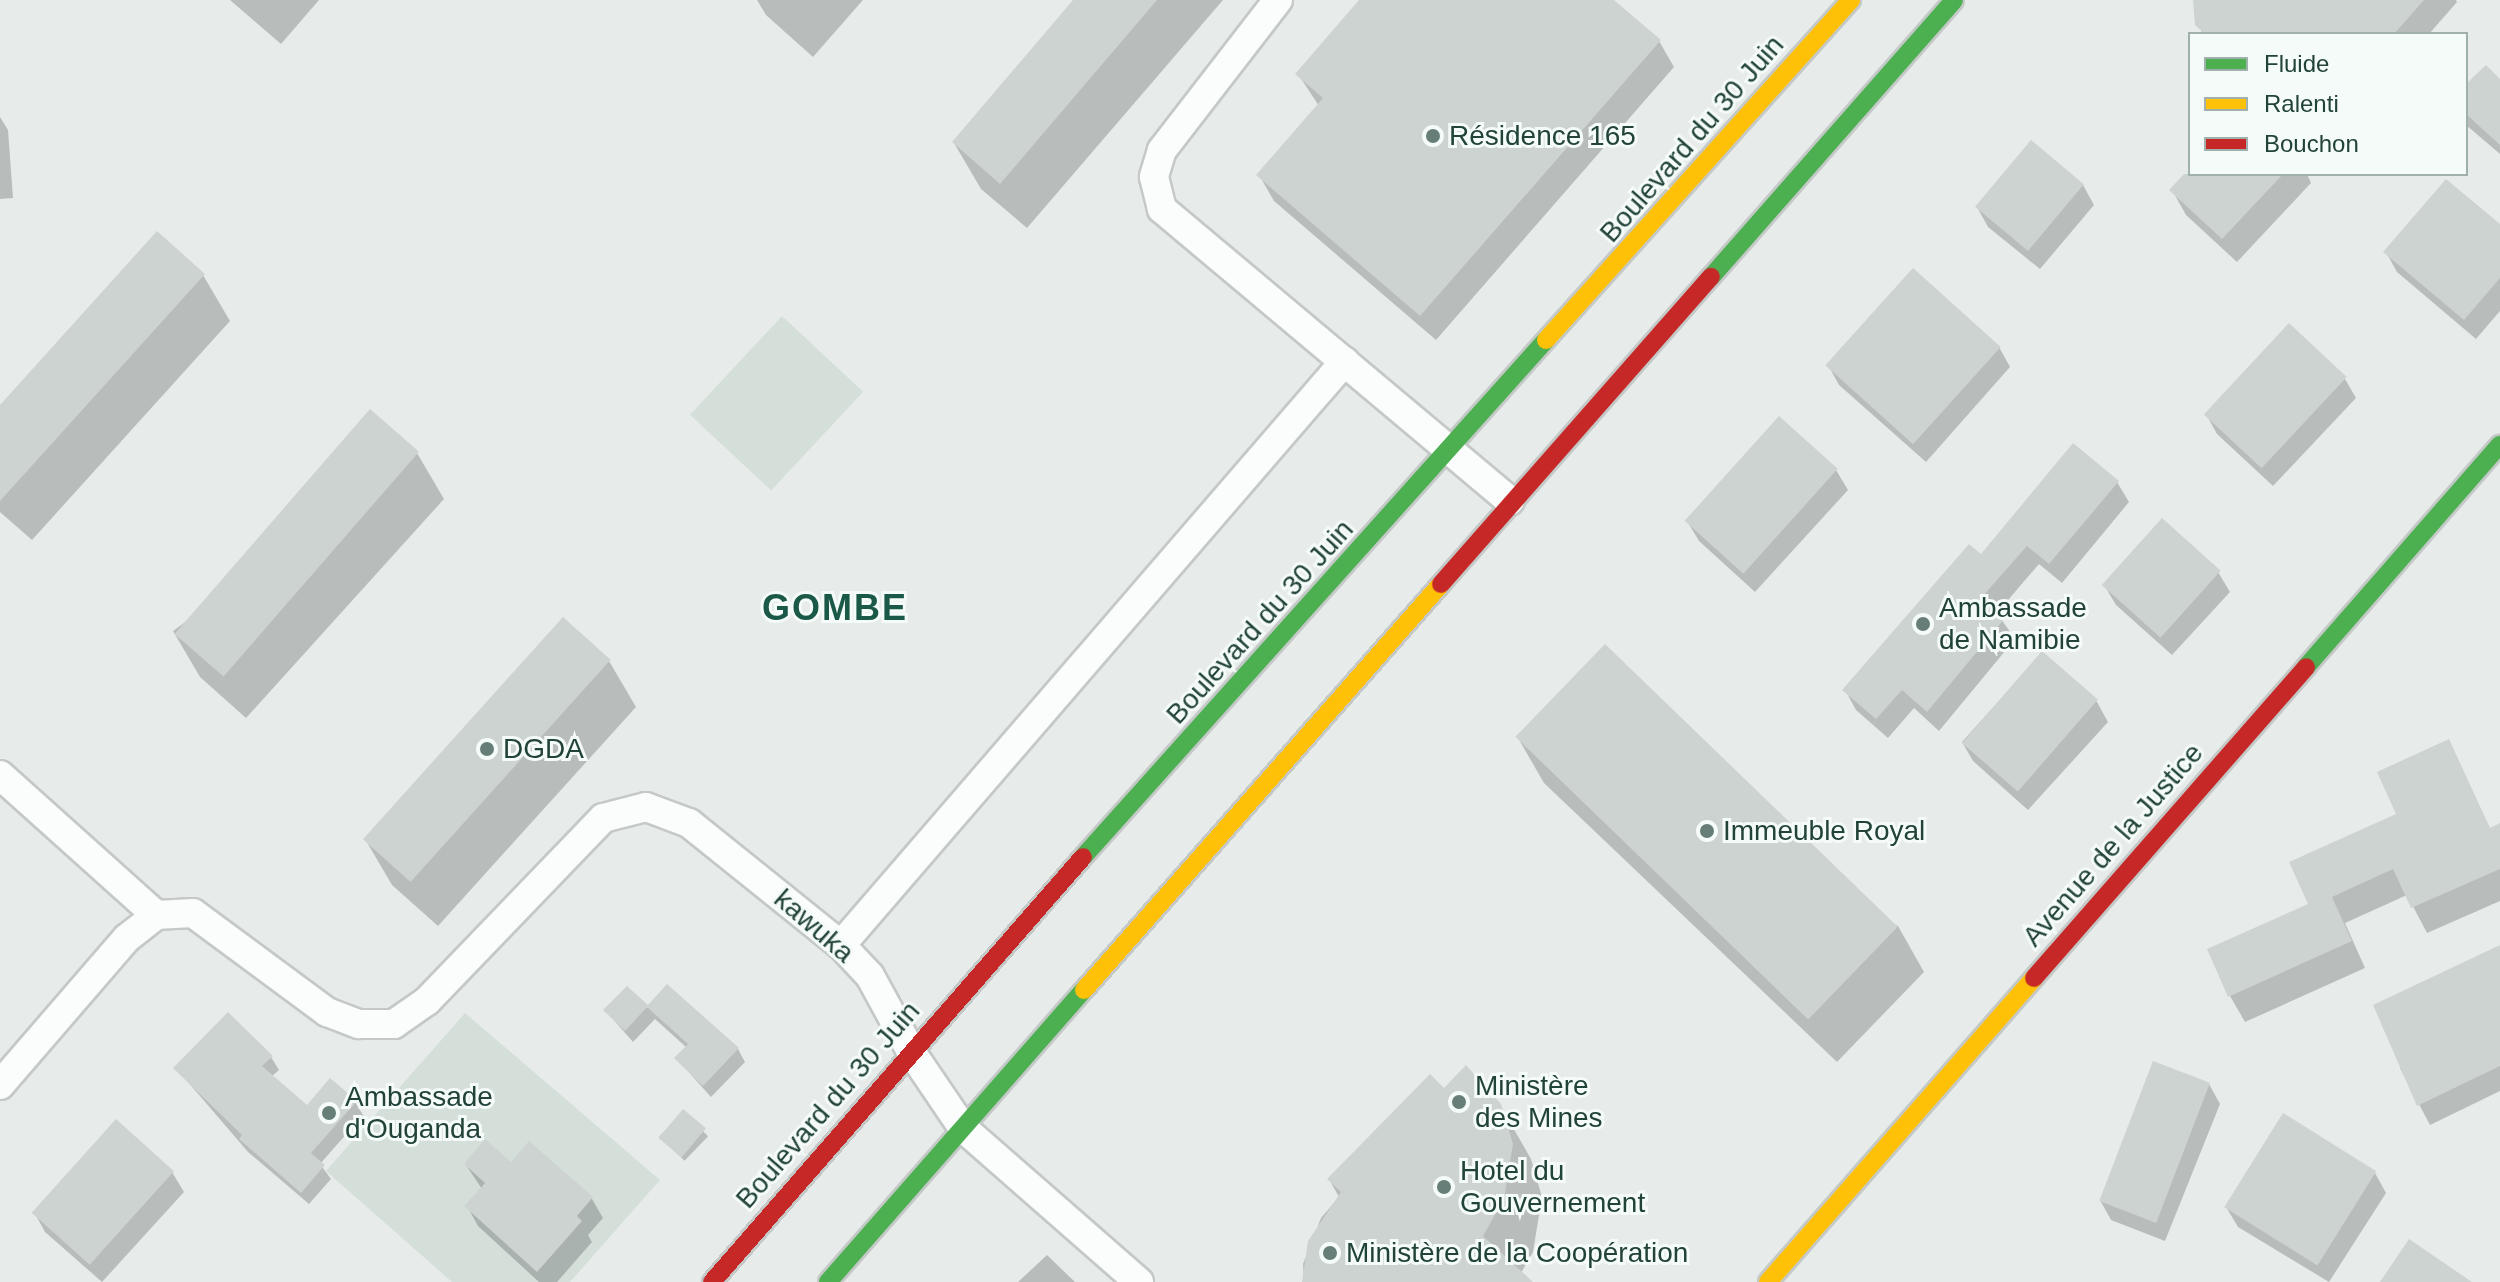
<!DOCTYPE html>
<meta charset="utf-8">
<style>
body{margin:0}
#map{position:relative;width:2500px;height:1282px;overflow:hidden;background:#e7ecea;font-family:Arial,sans-serif}
div>[style]{position:absolute}
.built>*{inset:0;background:#d4dfda;transform-origin:0 0}
.shadow>*{inset:0;background:#0003;transform-origin:0 0}
.building>*{inset:0;background:#cdd3d1;transform-origin:0 0}
.roads{filter:drop-shadow(2px 0 #c4c9c7) drop-shadow(-2px 0 #c4c9c7) drop-shadow(0 2px #c4c9c7) drop-shadow(0 -2px #c4c9c7)}
.street>*{height:28px;margin:-14px;padding:0 14px;transform-origin:14px;border-radius:14px;background:#fbfcfc}
.fast>*{height:18px;margin:-9px;padding:0 9px;transform-origin:9px;border-radius:9px;background:#4caf50}
.slow>*{height:18px;margin:-9px;padding:0 9px;transform-origin:9px;border-radius:9px;background:#ffc107}
.jam>*{height:18px;margin:-9px;padding:0 9px;transform-origin:9px;border-radius:9px;background:#c62828}
.dots>*{width:22px;height:22px;translate:-50% -50%;box-sizing:border-box;border:4px solid #f5fbf8;border-radius:50%}
span{translate:-50% -50%;white-space:nowrap;text-align:center;line-height:1.15;-webkit-text-stroke:6px #f5fbf8;paint-order:stroke}
.poi-label{font-size:28px;color:#214339}
.left{translate:0 -50%;text-align:left}
.street-label{font-size:28px;color:#214339}
.district-label{font-size:36px;color:#1a5847;font-weight:700;letter-spacing:2px}
.legend{position:absolute;left:2188px;top:32px;width:280px;height:144px;box-sizing:border-box;background:#f5fbf8;border:2px solid #a0b1ac;margin:0;padding:10px 14px;list-style:none;font-size:24px;color:#214339}
.legend li{display:flex;align-items:center;gap:16px;height:40px}
.legend b{width:40px;border:2px solid #a0b1ac}
</style>
<div id="map">
<div class="built">
<i style="left:782px;top:316px;width:111px;height:135px;rotate:43deg"></i>
<i style="clip-path:polygon(465px 1013px,660px 1180px,570px 1282px,452px 1282px,326px 1171px)"></i>
</div>
<div class="shadow">
<i style="clip-path:polygon(230px 0,319px 0,281px 44px)"></i>
<i style="clip-path:polygon(757px 0,863px 0,813px 57px,766px 15px)"></i>
<i style="clip-path:polygon(1076px 0,1223px 0,1027px 228px,981px 189px,954px 143px)"></i>
<i style="clip-path:polygon(1362px 0,1611px 0,1659px 41px,1674px 67px,1436px 340px,1274px 201px,1259px 175px,1319px 106px,1298px 74px)"></i>
<i style="clip-path:polygon(2195px 0,2456px 0,2457px 2px,2429px 34px,2202px 34px)"></i>
<i style="clip-path:polygon(2500px 82px,2500px 154px,2466px 125px,2466px 87px)"></i>
<i style="clip-path:polygon(0 117px,8px 130px,13px 198px,0 199px)"></i>
<i style="clip-path:polygon(2190px 171px,2307px 174px,2311px 183px,2237px 262px,2186px 215px,2172px 190px)"></i>
<i style="clip-path:polygon(2083px 185px,2094px 205px,2040px 269px,1988px 227px,1977px 207px)"></i>
<i style="clip-path:polygon(2500px 227px,2500px 311px,2476px 339px,2397px 272px,2386px 252px)"></i>
<i style="clip-path:polygon(203px 275px,230px 321px,32px 540px,0 512px,0 408px)"></i>
<i style="clip-path:polygon(2289px 326px,2345px 379px,2356px 398px,2273px 486px,2217px 434px,2206px 414px)"></i>
<i style="clip-path:polygon(1999px 347px,2010px 367px,1926px 462px,1839px 385px,1828px 365px)"></i>
<i style="clip-path:polygon(417px 453px,444px 499px,246px 718px,200px 677px,173px 631px)"></i>
<i style="clip-path:polygon(1836px 470px,1848px 490px,1755px 592px,1699px 541px,1687px 521px)"></i>
<i style="clip-path:polygon(2117px 482px,2129px 502px,2062px 583px,2039px 564px,1997px 613px,2015px 639px,1939px 731px,1914px 708px,1888px 738px,1856px 710px,1845px 690px,1981px 557px)"></i>
<i style="clip-path:polygon(2218px 572px,2230px 592px,2172px 655px,2116px 605px,2104px 585px)"></i>
<i style="clip-path:polygon(2042px 653px,2097px 702px,2108px 722px,2028px 810px,1973px 761px,1962px 742px)"></i>
<i style="clip-path:polygon(609px 661px,636px 707px,438px 926px,392px 885px,365px 839px)"></i>
<i style="clip-path:polygon(1518px 738px,1898px 926px,1924px 972px,1837px 1062px,1544px 783px)"></i>
<i style="clip-path:polygon(2449px 741px,2492px 838px,2500px 825px,2500px 901px,2427px 933px,2407px 895px,2345px 923px,2365px 968px,2245px 1022px,2230px 996px,2399px 815px)"></i>
<i style="clip-path:polygon(2500px 948px,2500px 1091px,2430px 1125px,2400px 1068px)"></i>
<i style="clip-path:polygon(667px 987px,738px 1049px,745px 1062px,711px 1097px,677px 1059px,687px 1048px,655px 1019px,633px 1042px,605px 1010px,627px 988px,648px 1008px)"></i>
<i style="clip-path:polygon(271px 1057px,279px 1070px,271px 1077px,307px 1108px,355px 1102px,363px 1115px,320px 1164px,331px 1179px,309px 1204px,248px 1152px,176px 1068px)"></i>
<i style="clip-path:polygon(2209px 1084px,2220px 1104px,2165px 1241px,2111px 1220px,2100px 1200px)"></i>
<i style="clip-path:polygon(1444px 1090px,1500px 1105px,1531px 1159px,1542px 1197px,1533px 1252px,1521px 1273px,1526px 1282px,1304px 1282px,1303px 1264px,1321px 1218px,1339px 1197px,1329px 1179px)"></i>
<i style="left:683px;top:1112px;width:35px;height:34px;rotate:44deg"></i>
<i style="clip-path:polygon(529px 1144px,592px 1199px,603px 1218px,588px 1235px,592px 1242px,557px 1282px,539px 1282px,478px 1226px,467px 1206px,482px 1189px,466px 1165px,511px 1165px)"></i>
<i style="clip-path:polygon(172px 1172px,184px 1192px,102px 1282px,45px 1232px,34px 1212px)"></i>
<i style="clip-path:polygon(2375px 1173px,2386px 1193px,2329px 1282px,2238px 1227px,2226px 1207px)"></i>
<i style="clip-path:polygon(1047px 1255px,1075px 1282px,1018px 1282px)"></i>
</div>
<div class="building">
<i style="clip-path:polygon(1073px 0,1157px 0,1000px 184px,952px 142px)"></i>
<i style="clip-path:polygon(1359px 0,1614px 0,1661px 40px,1420px 316px,1256px 175px,1323px 98px,1295px 74px)"></i>
<i style="clip-path:polygon(2193px 0,2424px 0,2394px 34px,2205px 34px,2195px 25px)"></i>
<i style="clip-path:polygon(2486px 65px,2500px 79px,2500px 145px,2466px 114px,2466px 84px)"></i>
<i style="left:2031px;top:140px;width:69px;height:87px;rotate:40deg"></i>
<i style="clip-path:polygon(2184px 174px,2283px 174px,2222px 239px,2169px 190px)"></i>
<i style="clip-path:polygon(2446px 179px,2500px 224px,2500px 278px,2464px 320px,2383px 252px)"></i>
<i style="clip-path:polygon(157px 231px,205px 274px,0 501px,0 405px)"></i>
<i style="left:1913px;top:268px;width:118px;height:131px;rotate:42deg"></i>
<i style="left:2289px;top:323px;width:79px;height:125px;rotate:43deg"></i>
<i style="left:370px;top:409px;width:65px;height:298px;rotate:41deg"></i>
<i style="left:1779px;top:416px;width:79px;height:141px;rotate:42deg"></i>
<i style="clip-path:polygon(2073px 443px,2119px 481px,2049px 564px,2027px 546px,1982px 597px,2005px 618px,1927px 712px,1902px 690px,1876px 719px,1842px 690px,1969px 544px,1981px 554px)"></i>
<i style="left:2162px;top:518px;width:79px;height:90px;rotate:42deg"></i>
<i style="left:563px;top:617px;width:64px;height:299px;rotate:42deg"></i>
<i style="left:1605px;top:644px;width:407px;height:129px;rotate:44deg"></i>
<i style="left:2042px;top:651px;width:74px;height:122px;rotate:41deg"></i>
<i style="clip-path:polygon(2449px 739px,2490px 828px,2500px 823px,2500px 869px,2411px 908px,2393px 869px,2332px 897px,2352px 941px,2228px 997px,2207px 949px,2308px 904px,2289px 862px,2396px 814px,2377px 772px)"></i>
<i style="clip-path:polygon(2500px 945px,2500px 1066px,2417px 1106px,2373px 1005px)"></i>
<i style="clip-path:polygon(667px 984px,739px 1048px,703px 1086px,674px 1058px,688px 1044px,647px 1007px,625px 1031px,603px 1010px,627px 986px,648px 1005px)"></i>
<i style="clip-path:polygon(228px 1012px,273px 1056px,262px 1066px,307px 1105px,330px 1078px,357px 1101px,311px 1153px,325px 1165px,301px 1193px,239px 1139px,242px 1135px,173px 1068px)"></i>
<i style="left:2153px;top:1061px;width:61px;height:150px;rotate:21deg"></i>
<i style="clip-path:polygon(1466px 1065px,1501px 1104px,1513px 1144px,1504px 1199px,1483px 1236px,1533px 1282px,1302px 1282px,1308px 1241px,1341px 1192px,1327px 1179px,1430px 1074px,1444px 1088px)"></i>
<i style="left:683px;top:1109px;width:30px;height:38px;rotate:40deg"></i>
<i style="left:2283px;top:1113px;width:110px;height:111px;rotate:32deg"></i>
<i style="left:116px;top:1119px;width:78px;height:126px;rotate:42deg"></i>
<i style="clip-path:polygon(485px 1139px,511px 1162px,529px 1141px,593px 1197px,577px 1216px,582px 1221px,537px 1272px,464px 1206px,485px 1183px,464px 1164px)"></i>
<i style="clip-path:polygon(2409px 1239px,2472px 1282px,2380px 1282px)"></i>
</div>
<div class="roads">
<div class="street">
<i style="left:1278px;top:0;width:190px;rotate:127.7deg"></i>
<i style="left:1162px;top:150px;width:28px;rotate:107deg"></i>
<i style="left:1154px;top:177px;width:33px;rotate:76deg"></i>
<i style="left:1162px;top:209px;width:454px;rotate:40deg"></i>
<i style="left:0;top:775px;width:210px;rotate:41.9deg"></i>
<i style="left:841px;top:945px;width:771px;rotate:-49.21deg"></i>
<i style="left:0;top:1085px;width:194px;rotate:-49.2deg"></i>
<i style="left:127px;top:938px;width:37px;rotate:-38deg"></i>
<i style="left:156px;top:915px;width:37px;rotate:-3deg"></i>
<i style="left:193px;top:913px;width:167px;rotate:36.5deg"></i>
<i style="left:327px;top:1012px;width:34px;rotate:21deg"></i>
<i style="left:359px;top:1024px;width:35px"></i>
<i style="left:394px;top:1024px;width:40px;rotate:-34.9deg"></i>
<i style="left:427px;top:1001px;width:254px;rotate:-46.1deg"></i>
<i style="left:603px;top:818px;width:44px;rotate:-14.3deg"></i>
<i style="left:646px;top:807px;width:46px;rotate:20.4deg"></i>
<i style="left:689px;top:823px;width:195px;rotate:38.8deg"></i>
<i style="left:841px;top:945px;width:42px;rotate:46.9deg"></i>
<i style="left:870px;top:976px;width:88px;rotate:61.4deg"></i>
<i style="left:912px;top:1053px;width:91px;rotate:55.8deg"></i>
<i style="left:963px;top:1128px;width:234px;rotate:41.2deg"></i>
</div>
<div class="fast">
<i style="left:1711px;top:277px;width:368px;rotate:-48.7deg"></i>
<i style="left:2306px;top:667px;width:295px;rotate:-48.9deg"></i>
<i style="left:1083px;top:857px;width:694px;rotate:-48.15deg"></i>
<i style="left:828px;top:1282px;width:388px;rotate:-48.8deg"></i>
</div>
<div class="slow">
<i style="left:1546px;top:340px;width:457px;rotate:-48.1deg"></i>
<i style="left:1084px;top:990px;width:541px;rotate:-48.67deg"></i>
<i style="left:1768px;top:1282px;width:404px;rotate:-48.8deg"></i>
</div>
<div class="jam">
<i style="left:1441px;top:584px;width:409px;rotate:-48.7deg"></i>
<i style="left:2034px;top:978px;width:413px;rotate:-48.8deg"></i>
<i style="left:712px;top:1282px;width:564px;rotate:-48.88deg"></i>
</div>
</div>
<div class="dots">
<i style="left:1433px;top:136px;background:#667e77"></i>
<i style="left:1923px;top:624px;background:#667e77"></i>
<i style="left:487px;top:749px;background:#667e77"></i>
<i style="left:1707px;top:831px;background:#667e77"></i>
<i style="left:1459px;top:1102px;background:#667e77"></i>
<i style="left:329px;top:1113px;background:#667e77"></i>
<i style="left:1444px;top:1187px;background:#667e77"></i>
<i style="left:1330px;top:1253px;background:#667e77"></i>
</div>
<div class="poi-label">
<span class="left" style="left:1449px;top:136px">Résidence 165</span>
<span class="left" style="left:1939px;top:624px">Ambassade<br>de Namibie</span>
<span class="left" style="left:503px;top:749px">DGDA</span>
<span class="left" style="left:1723px;top:831px">Immeuble Royal</span>
<span class="left" style="left:1475px;top:1102px">Ministère<br>des Mines</span>
<span class="left" style="left:345px;top:1113px">Ambassade<br>d'Ouganda</span>
<span class="left" style="left:1460px;top:1187px">Hotel du<br>Gouvernement</span>
<span class="left" style="left:1346px;top:1253px">Ministère de la Coopération</span>
</div>
<div class="street-label">
<span style="left:1692px;top:139px;rotate:-49deg">Boulevard du 30 Juin</span>
<span style="left:1260px;top:622px;rotate:-48deg">Boulevard du 30 Juin</span>
<span style="left:2113px;top:845px;rotate:-49deg">Avenue de la Justice</span>
<span style="left:814px;top:926px;rotate:41deg">kawuka</span>
<span style="left:828px;top:1105px;rotate:-49deg">Boulevard du 30 Juin</span>
</div>
<div class="district-label">
<span style="left:835px;top:608px">GOMBE</span>
</div>
<ul class="legend">
<li><b style="height:10px;background:#4caf50"></b>Fluide</li>
<li><b style="height:10px;background:#ffc107"></b>Ralenti</li>
<li><b style="height:10px;background:#c62828"></b>Bouchon</li>
</ul>
</div>
